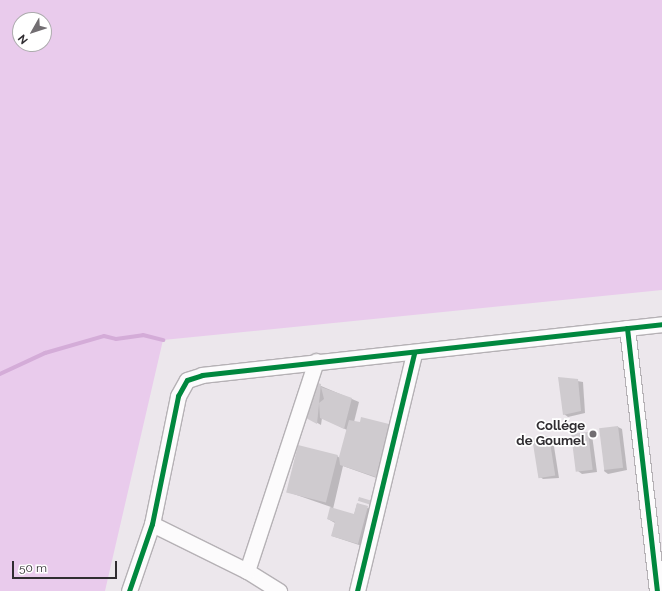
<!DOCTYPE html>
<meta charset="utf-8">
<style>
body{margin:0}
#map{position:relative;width:662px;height:591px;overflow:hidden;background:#ece7ec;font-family:Raleway,sans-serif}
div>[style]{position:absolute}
.green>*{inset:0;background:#e9cbec}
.shadow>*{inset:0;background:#0003}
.stream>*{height:4px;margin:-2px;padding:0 2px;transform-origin:2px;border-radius:2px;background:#d4acd8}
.building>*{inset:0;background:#cfcbcf;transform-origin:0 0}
.roads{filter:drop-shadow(1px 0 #b5b1b5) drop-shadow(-1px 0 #b5b1b5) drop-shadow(0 1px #b5b1b5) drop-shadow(0 -1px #b5b1b5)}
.minor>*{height:15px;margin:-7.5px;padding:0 7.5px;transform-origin:7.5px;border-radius:7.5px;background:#fcfbfc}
.cycleway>*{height:5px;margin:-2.5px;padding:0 2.5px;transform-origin:2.5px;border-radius:2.5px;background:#00873e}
.dots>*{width:11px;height:11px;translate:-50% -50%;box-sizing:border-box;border:2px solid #fff;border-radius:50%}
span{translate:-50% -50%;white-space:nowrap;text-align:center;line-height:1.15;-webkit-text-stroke:3.5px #fff;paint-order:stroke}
.poi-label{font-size:13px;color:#302d31;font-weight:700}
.right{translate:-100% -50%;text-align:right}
.north{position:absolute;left:12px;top:12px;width:40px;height:40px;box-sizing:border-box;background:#fff;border:1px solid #acabad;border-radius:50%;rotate:231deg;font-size:11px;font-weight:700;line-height:16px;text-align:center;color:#302d31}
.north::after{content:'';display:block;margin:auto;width:14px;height:18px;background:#726e72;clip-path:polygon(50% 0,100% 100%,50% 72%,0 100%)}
.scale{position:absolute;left:12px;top:561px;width:105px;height:18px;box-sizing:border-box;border:2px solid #302d31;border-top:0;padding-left:5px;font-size:12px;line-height:14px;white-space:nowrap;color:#302d31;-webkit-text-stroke:3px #fff;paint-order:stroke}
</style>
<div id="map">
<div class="green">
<i style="clip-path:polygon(evenodd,0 0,662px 0,662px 290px,163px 340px,105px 591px,0 591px,0 0,20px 20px,44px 20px,44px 44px,20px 44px,20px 20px)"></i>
</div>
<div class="shadow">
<i style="clip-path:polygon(560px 378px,583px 382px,585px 413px,568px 417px,564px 414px)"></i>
<i style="clip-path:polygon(314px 383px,359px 402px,354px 422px,385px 481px,343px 466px,333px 509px,354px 515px,357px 504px,375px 511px,365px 547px,332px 536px,335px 523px,328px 519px,331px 507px,288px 492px,337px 456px,340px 458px,347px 430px,322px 418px,321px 425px,307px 417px)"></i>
<i style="clip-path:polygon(618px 427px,622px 429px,627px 470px,608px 474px,604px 471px)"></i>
<i style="clip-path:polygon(588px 433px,592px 435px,597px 472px,582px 474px,578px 471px)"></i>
<i style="clip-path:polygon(548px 437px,553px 440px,559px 478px,543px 479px,539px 476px)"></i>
</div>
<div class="stream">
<i style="left:0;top:374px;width:50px;rotate:-25deg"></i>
<i style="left:45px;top:353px;width:61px;rotate:-16.1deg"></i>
<i style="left:104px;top:336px;width:12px;rotate:14deg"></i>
<i style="left:116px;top:339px;width:27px;rotate:-8deg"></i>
<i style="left:143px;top:335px;width:21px;rotate:14deg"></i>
</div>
<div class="building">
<i style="clip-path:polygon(558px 377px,578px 379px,581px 411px,563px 415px)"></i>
<i style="clip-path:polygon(314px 382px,321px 384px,317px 424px,306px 418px)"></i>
<i style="clip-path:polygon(321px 387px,352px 398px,344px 429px,320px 418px,319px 403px,324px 399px)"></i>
<i style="clip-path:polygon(361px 417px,393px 425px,379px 478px,340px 465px,339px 457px,349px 420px,360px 422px)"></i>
<i style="left:618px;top:426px;width:42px;height:19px;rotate:83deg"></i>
<i style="left:588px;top:432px;width:38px;height:17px;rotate:83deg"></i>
<i style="left:549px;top:436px;width:40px;height:17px;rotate:81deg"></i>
<i style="left:298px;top:445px;width:41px;height:49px;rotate:14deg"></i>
<i style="left:359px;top:497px;width:14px;height:4px;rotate:17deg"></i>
<i style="clip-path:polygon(357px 503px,368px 506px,358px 544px,331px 536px,335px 522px,327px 519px,330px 507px,354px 514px)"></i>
</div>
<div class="roads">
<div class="minor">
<i style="left:627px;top:328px;width:265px;rotate:83.5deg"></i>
<i style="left:152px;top:524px;width:106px;rotate:26.3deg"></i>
<i style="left:247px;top:571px;width:38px;rotate:32deg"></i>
<i style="left:247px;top:571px;width:221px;rotate:-71.8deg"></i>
<i style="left:129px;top:591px;width:71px;rotate:-71.1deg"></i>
<i style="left:152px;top:524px;width:131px;rotate:-78.5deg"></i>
<i style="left:178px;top:396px;width:18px;rotate:-61deg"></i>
<i style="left:187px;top:380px;width:16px;rotate:-18deg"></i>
<i style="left:202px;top:375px;width:463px;rotate:-6.3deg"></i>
<i style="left:357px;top:591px;width:245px;rotate:-76.5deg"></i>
</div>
</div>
<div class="cycleway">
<i style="left:627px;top:328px;width:265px;rotate:83.5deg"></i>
<i style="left:129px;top:591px;width:71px;rotate:-71.1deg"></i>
<i style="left:152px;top:524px;width:131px;rotate:-78.5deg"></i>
<i style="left:178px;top:396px;width:18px;rotate:-61deg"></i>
<i style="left:187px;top:380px;width:16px;rotate:-18deg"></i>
<i style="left:202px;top:375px;width:463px;rotate:-6.3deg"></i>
<i style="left:357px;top:591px;width:245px;rotate:-76.5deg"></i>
</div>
<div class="dots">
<i style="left:593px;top:434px;background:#726e72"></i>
</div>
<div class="poi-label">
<span class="right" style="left:585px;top:434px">Collége<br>de Goumel</span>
</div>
<div class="north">N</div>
<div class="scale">50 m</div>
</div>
